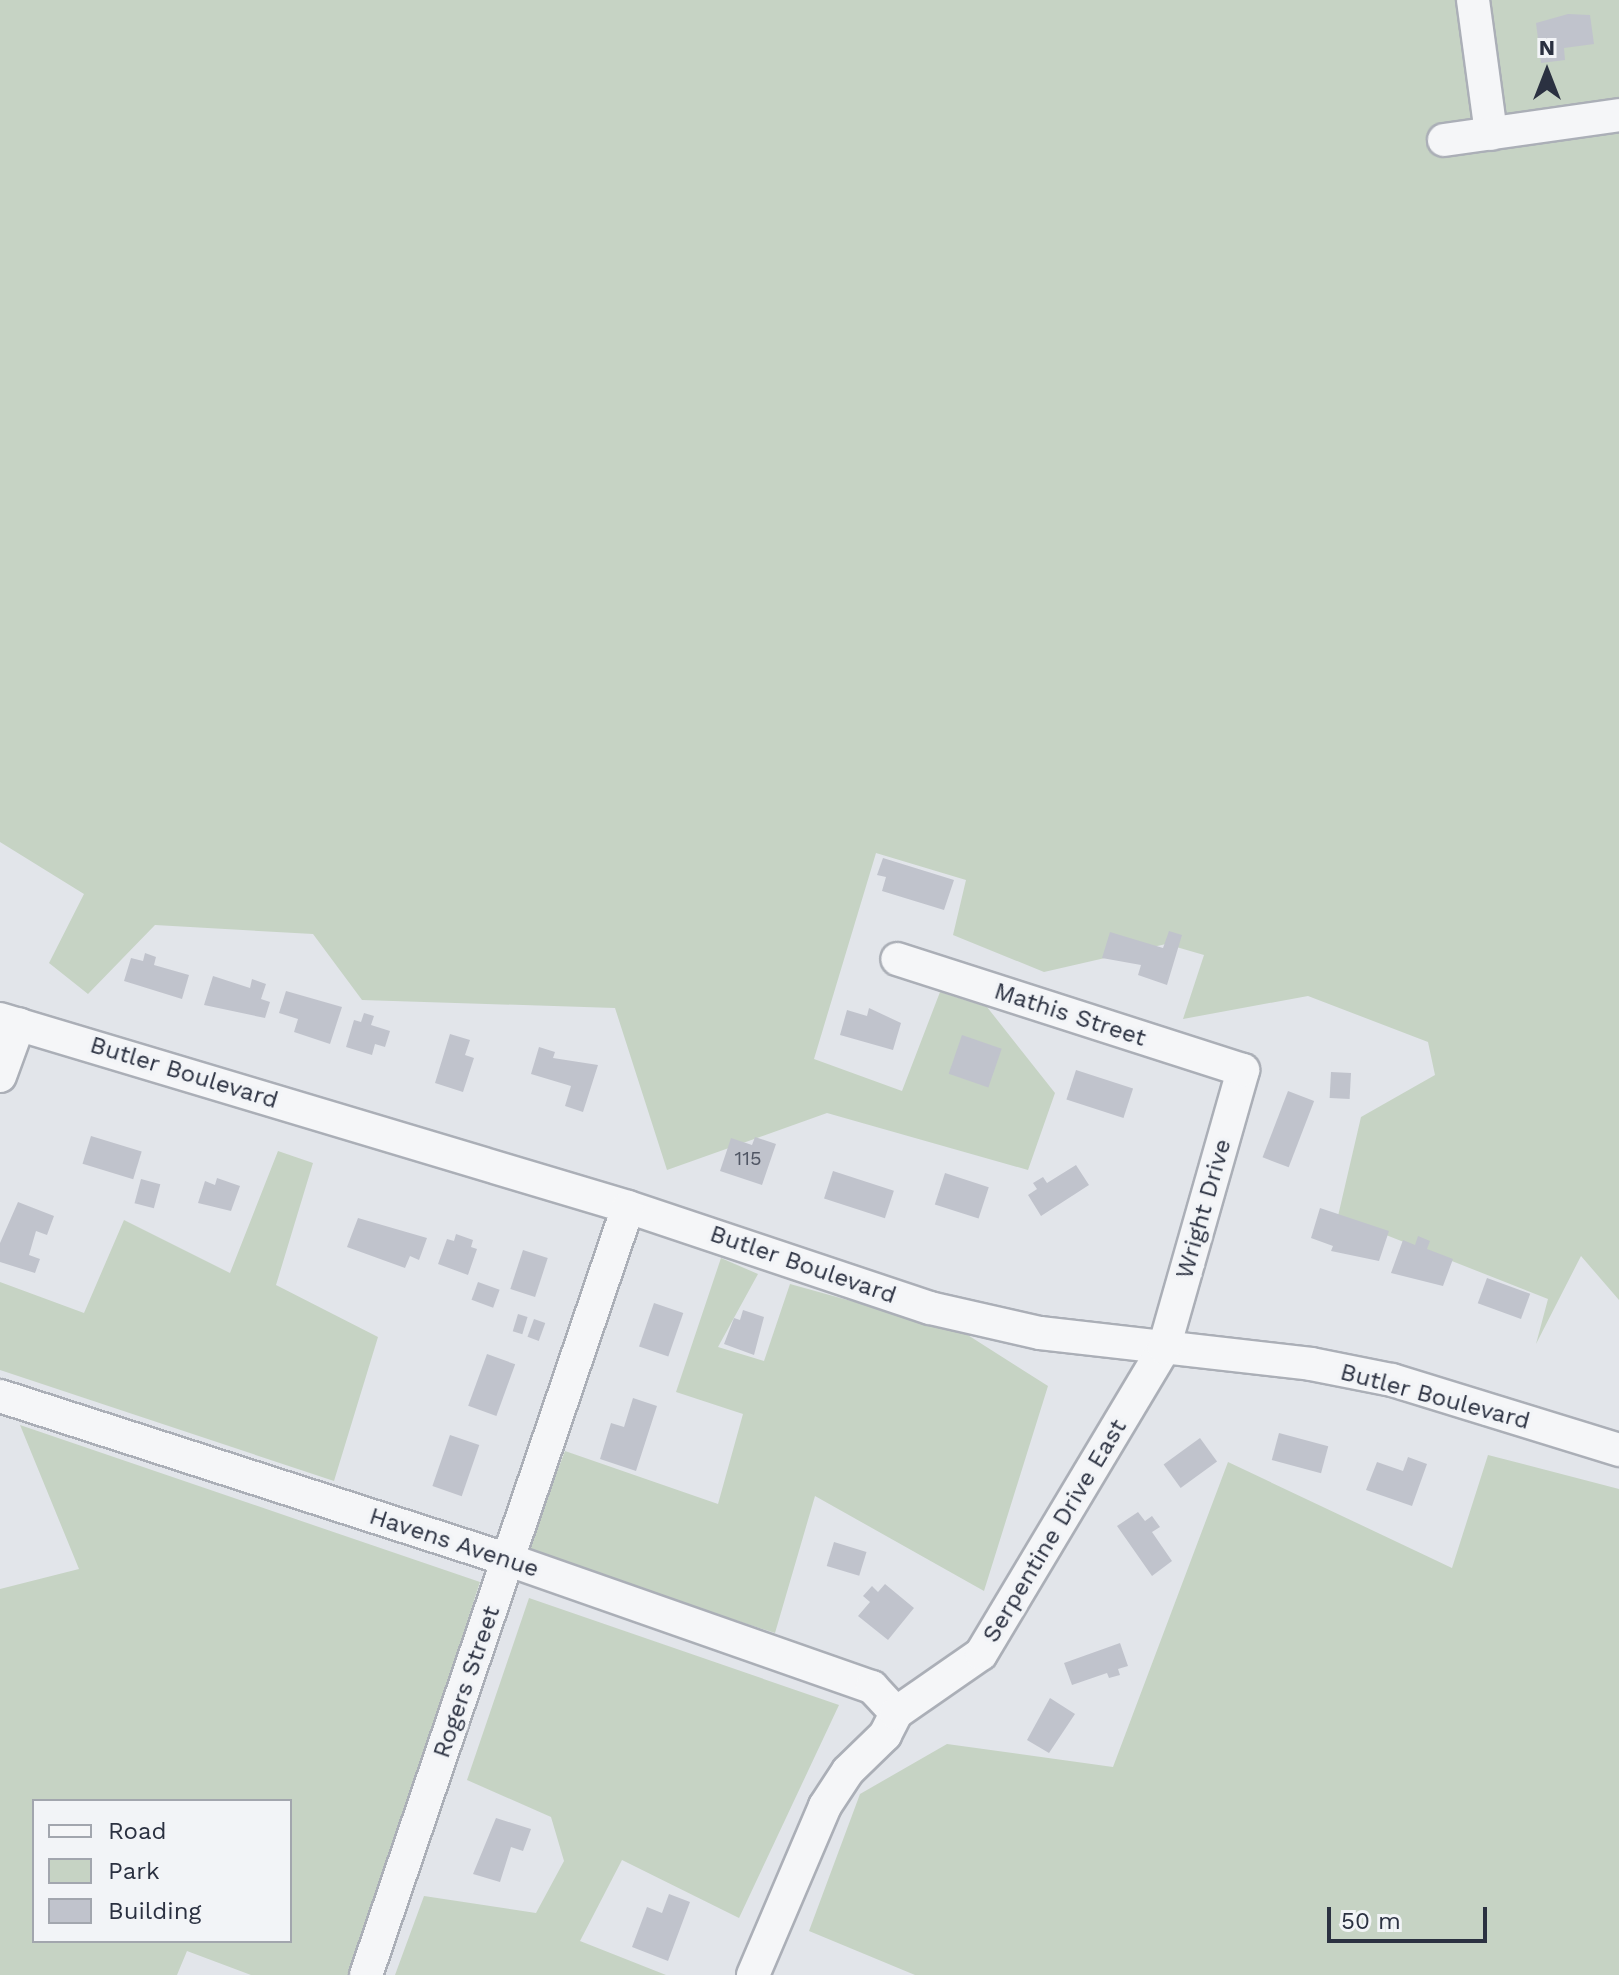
<!DOCTYPE html>
<style>
body{margin:0}
#map{position:relative;width:1619px;height:1975px;overflow:hidden;background:#e2e5ea;font-family:"Work Sans",sans-serif}
div>[style]{position:absolute}
.green>*{inset:0;background:#c6d3c4}
.building>*{inset:0;background:#c0c3cc;transform-origin:0 0}
.roads{filter:drop-shadow(2px 0 #abafb7) drop-shadow(-2px 0 #abafb7) drop-shadow(0 2px #abafb7) drop-shadow(0 -2px #abafb7)}
.minor>*{height:32px;margin:-16px;padding:0 16px;transform-origin:16px;border-radius:16px;background:#f5f6f8}
span{translate:-50% -50%;white-space:nowrap;text-align:center;line-height:1.15;-webkit-text-stroke:7px #f2f4f7;paint-order:stroke}
.number-label{font-size:20px;color:#505664}
.number-label span{-webkit-text-stroke-width:0}
.street-label{font-size:24px;color:#2b3141}
.legend{position:absolute;left:32px;top:1799px;width:260px;height:144px;box-sizing:border-box;background:#f2f4f7;border:2px solid #a2a6ae;margin:0;padding:10px 14px;list-style:none;font-size:24px;color:#2b3141}
.legend li{display:flex;align-items:center;gap:16px;height:40px}
.legend b{width:40px;border:2px solid #a2a6ae}
.north{position:absolute;left:1507px;top:32px;width:80px;height:80px;-webkit-text-stroke:6px #f2f4f7;paint-order:stroke;rotate:0deg;font-size:22px;font-weight:700;line-height:32px;text-align:center;color:#2b3141}
.north::after{content:'';display:block;margin:auto;width:28px;height:36px;background:#2b3141;clip-path:polygon(50% 0,100% 100%,50% 72%,0 100%)}
.scale{position:absolute;left:1327px;top:1907px;width:160px;height:36px;box-sizing:border-box;border:4px solid #2b3141;border-top:0;padding-left:10px;font-size:24px;line-height:28px;white-space:nowrap;color:#2b3141;-webkit-text-stroke:6px #f2f4f7;paint-order:stroke}
</style>
<div id="map">
<div class="green">
<i style="clip-path:polygon(0 0,1619px 0,1619px 1300px,1581px 1256px,1536px 1344px,1548px 1299px,1338px 1216px,1361px 1117px,1435px 1075px,1428px 1042px,1308px 996px,1183px 1019px,1204px 955px,1166px 944px,1044px 972px,953px 935px,966px 880px,876px 853px,814px 1059px,902px 1091px,940px 992px,987px 1007px,1055px 1093px,1028px 1170px,827px 1113px,667px 1170px,615px 1008px,362px 1000px,313px 934px,155px 925px,88px 994px,49px 963px,84px 894px,0 842px)"></i>
<i style="clip-path:polygon(278px 1151px,313px 1163px,276px 1285px,378px 1337px,334px 1481px,0 1370px,0 1282px,84px 1313px,124px 1220px,230px 1273px)"></i>
<i style="clip-path:polygon(721px 1258px,758px 1274px,718px 1347px,764px 1361px,790px 1284px,963px 1332px,1048px 1386px,984px 1591px,815px 1496px,775px 1633px,526px 1552px,565px 1451px,718px 1504px,743px 1414px,676px 1392px)"></i>
<i style="clip-path:polygon(evenodd,20px 1425px,480px 1582px,353px 1975px,251px 1975px,187px 1951px,177px 1975px,0 1975px,0 1589px,79px 1569px,20px 1425px,34px 1801px,290px 1801px,290px 1941px,34px 1941px,34px 1801px)"></i>
<i style="clip-path:polygon(1488px 1455px,1619px 1489px,1619px 1975px,915px 1975px,809px 1931px,860px 1794px,947px 1744px,1113px 1767px,1228px 1462px,1452px 1568px)"></i>
<i style="clip-path:polygon(529px 1598px,839px 1705px,739px 1918px,622px 1860px,580px 1941px,666px 1975px,395px 1975px,424px 1896px,536px 1913px,564px 1861px,551px 1817px,467px 1780px)"></i>
</div>
<div class="building">
<i style="clip-path:polygon(1568px 14px,1590px 15px,1594px 44px,1564px 48px,1565px 60px,1541px 63px,1536px 23px)"></i>
<i style="clip-path:polygon(883px 858px,954px 880px,944px 910px,882px 891px,886px 877px,877px 875px)"></i>
<i style="clip-path:polygon(1169px 931px,1182px 935px,1167px 985px,1138px 975px,1141px 965px,1102px 958px,1110px 932px,1163px 948px)"></i>
<i style="clip-path:polygon(145px 953px,156px 957px,154px 965px,189px 975px,182px 999px,124px 981px,131px 958px,143px 961px)"></i>
<i style="clip-path:polygon(213px 976px,250px 988px,252px 979px,266px 984px,261px 999px,270px 1002px,265px 1018px,204px 1005px)"></i>
<i style="clip-path:polygon(286px 991px,342px 1007px,330px 1044px,294px 1032px,298px 1019px,279px 1013px)"></i>
<i style="clip-path:polygon(869px 1008px,901px 1023px,893px 1050px,840px 1035px,847px 1010px,867px 1016px)"></i>
<i style="clip-path:polygon(364px 1013px,374px 1016px,371px 1025px,390px 1031px,385px 1047px,375px 1044px,372px 1055px,346px 1047px,354px 1020px,361px 1022px)"></i>
<i style="clip-path:polygon(450px 1034px,470px 1040px,465px 1055px,474px 1058px,463px 1092px,435px 1083px)"></i>
<i style="left:962px;top:1035px;width:42px;height:41px;rotate:19deg"></i>
<i style="clip-path:polygon(539px 1047px,555px 1052px,553px 1058px,598px 1065px,583px 1112px,565px 1106px,571px 1086px,531px 1074px)"></i>
<i style="left:1076px;top:1070px;width:60px;height:31px;rotate:18deg"></i>
<i style="left:1331px;top:1072px;width:20px;height:26px;rotate:3deg"></i>
<i style="left:1288px;top:1091px;width:28px;height:71px;rotate:21deg"></i>
<i style="left:91px;top:1136px;width:53px;height:29px;rotate:17deg"></i>
<i style="clip-path:polygon(755px 1137px,776px 1144px,762px 1185px,720px 1171px,731px 1138px,752px 1145px)"></i>
<i style="clip-path:polygon(1076px 1165px,1089px 1185px,1041px 1216px,1028px 1195px,1037px 1189px,1033px 1183px,1043px 1177px,1047px 1183px)"></i>
<i style="left:833px;top:1171px;width:64px;height:29px;rotate:18deg"></i>
<i style="left:945px;top:1173px;width:46px;height:33px;rotate:18deg"></i>
<i style="clip-path:polygon(217px 1178px,240px 1186px,231px 1211px,198px 1203px,205px 1181px,215px 1185px)"></i>
<i style="left:141px;top:1179px;width:20px;height:25px;rotate:15deg"></i>
<i style="clip-path:polygon(18px 1202px,54px 1216px,47px 1235px,36px 1231px,29px 1255px,40px 1259px,35px 1273px,0 1262px,0 1243px)"></i>
<i style="clip-path:polygon(1320px 1208px,1389px 1231px,1379px 1261px,1331px 1251px,1333px 1246px,1311px 1238px)"></i>
<i style="clip-path:polygon(358px 1218px,427px 1238px,419px 1260px,410px 1256px,405px 1268px,347px 1247px)"></i>
<i style="clip-path:polygon(456px 1234px,473px 1240px,471px 1247px,477px 1249px,468px 1275px,438px 1264px,447px 1239px,454px 1241px)"></i>
<i style="clip-path:polygon(1418px 1236px,1430px 1241px,1427px 1249px,1453px 1259px,1443px 1286px,1391px 1273px,1403px 1240px,1415px 1245px)"></i>
<i style="left:523px;top:1250px;width:26px;height:41px;rotate:18deg"></i>
<i style="left:1487px;top:1278px;width:46px;height:27px;rotate:20deg"></i>
<i style="left:478px;top:1282px;width:23px;height:19px;rotate:20deg"></i>
<i style="left:654px;top:1303px;width:31px;height:46px;rotate:19deg"></i>
<i style="clip-path:polygon(743px 1310px,764px 1317px,754px 1355px,724px 1344px,734px 1318px,740px 1320px)"></i>
<i style="left:518px;top:1314px;width:10px;height:18px;rotate:17deg"></i>
<i style="left:534px;top:1319px;width:12px;height:19px;rotate:20deg"></i>
<i style="left:487px;top:1354px;width:30px;height:55px;rotate:20deg"></i>
<i style="clip-path:polygon(633px 1398px,657px 1406px,636px 1471px,600px 1459px,611px 1423px,624px 1427px)"></i>
<i style="left:1279px;top:1433px;width:51px;height:28px;rotate:15deg"></i>
<i style="left:450px;top:1435px;width:31px;height:54px;rotate:19deg"></i>
<i style="left:1200px;top:1438px;width:29px;height:45px;rotate:54deg"></i>
<i style="clip-path:polygon(1408px 1457px,1427px 1464px,1412px 1506px,1366px 1490px,1377px 1462px,1403px 1471px)"></i>
<i style="clip-path:polygon(1138px 1512px,1145px 1521px,1152px 1516px,1160px 1527px,1152px 1532px,1172px 1561px,1152px 1576px,1117px 1526px)"></i>
<i style="left:834px;top:1542px;width:34px;height:25px;rotate:17deg"></i>
<i style="clip-path:polygon(885px 1584px,914px 1608px,888px 1640px,858px 1616px,870px 1602px,863px 1596px,872px 1586px,878px 1592px)"></i>
<i style="clip-path:polygon(1120px 1643px,1128px 1666px,1118px 1669px,1120px 1675px,1109px 1678px,1107px 1673px,1072px 1685px,1064px 1663px)"></i>
<i style="clip-path:polygon(1050px 1698px,1075px 1714px,1049px 1753px,1027px 1740px)"></i>
<i style="clip-path:polygon(496px 1818px,531px 1829px,523px 1851px,511px 1847px,500px 1882px,473px 1874px)"></i>
<i style="clip-path:polygon(669px 1894px,690px 1902px,668px 1961px,632px 1947px,647px 1907px,662px 1913px)"></i>
</div>
<div class="roads">
<div class="minor">
<i style="left:1473px;top:0;width:135px;rotate:82.3deg"></i>
<i style="left:1444px;top:140px;width:177px;rotate:-8.1deg"></i>
<i style="left:0;top:1019px;width:656px;rotate:16.67deg"></i>
<i style="left:628px;top:1207px;width:318px;rotate:18.5deg"></i>
<i style="left:930px;top:1308px;width:113px;rotate:12.8deg"></i>
<i style="left:1040px;top:1333px;width:273px;rotate:6.5deg"></i>
<i style="left:1311px;top:1364px;width:83px;rotate:11.2deg"></i>
<i style="left:1392px;top:1380px;width:238px;rotate:17.1deg"></i>
<i style="left:0;top:1076px;width:55px;rotate:-69.9deg"></i>
<i style="left:0;top:1396px;width:535px;rotate:17.86deg"></i>
<i style="left:509px;top:1560px;width:385px;rotate:19.3deg"></i>
<i style="left:872px;top:1687px;width:35px;rotate:47deg"></i>
<i style="left:366px;top:1975px;width:811px;rotate:-71.16deg"></i>
<i style="left:753px;top:1975px;width:184px;rotate:-66.9deg"></i>
<i style="left:825px;top:1806px;width:42px;rotate:-56.7deg"></i>
<i style="left:848px;top:1771px;width:52px;rotate:-44.2deg"></i>
<i style="left:885px;top:1735px;width:25px;rotate:-63deg"></i>
<i style="left:896px;top:1713px;width:103px;rotate:-34.8deg"></i>
<i style="left:981px;top:1654px;width:357px;rotate:-59.1deg"></i>
<i style="left:1164px;top:1348px;width:289px;rotate:-74.1deg"></i>
<i style="left:1243px;top:1070px;width:363px;rotate:-162.2deg"></i>
</div>
</div>
<div class="number-label">
<span style="left:748px;top:1158px">115</span>
</div>
<div class="street-label">
<span style="left:1070px;top:1015px;rotate:18deg">Mathis Street</span>
<span style="left:184px;top:1073px;rotate:17deg">Butler Boulevard</span>
<span style="left:1204px;top:1209px;rotate:-74deg">Wright Drive</span>
<span style="left:803px;top:1265px;rotate:19deg">Butler Boulevard</span>
<span style="left:1435px;top:1397px;rotate:15deg">Butler Boulevard</span>
<span style="left:1055px;top:1531px;rotate:-59deg">Serpentine Drive East</span>
<span style="left:454px;top:1543px;rotate:18deg">Havens Avenue</span>
<span style="left:467px;top:1682px;rotate:-71deg">Rogers Street</span>
</div>
<ul class="legend">
<li><b style="height:10px;background:#f5f6f8"></b>Road</li>
<li><b style="height:22px;background:#c6d3c4"></b>Park</li>
<li><b style="height:22px;background:#c0c3cc"></b>Building</li>
</ul>
<div class="north">N</div>
<div class="scale">50 m</div>
</div>
